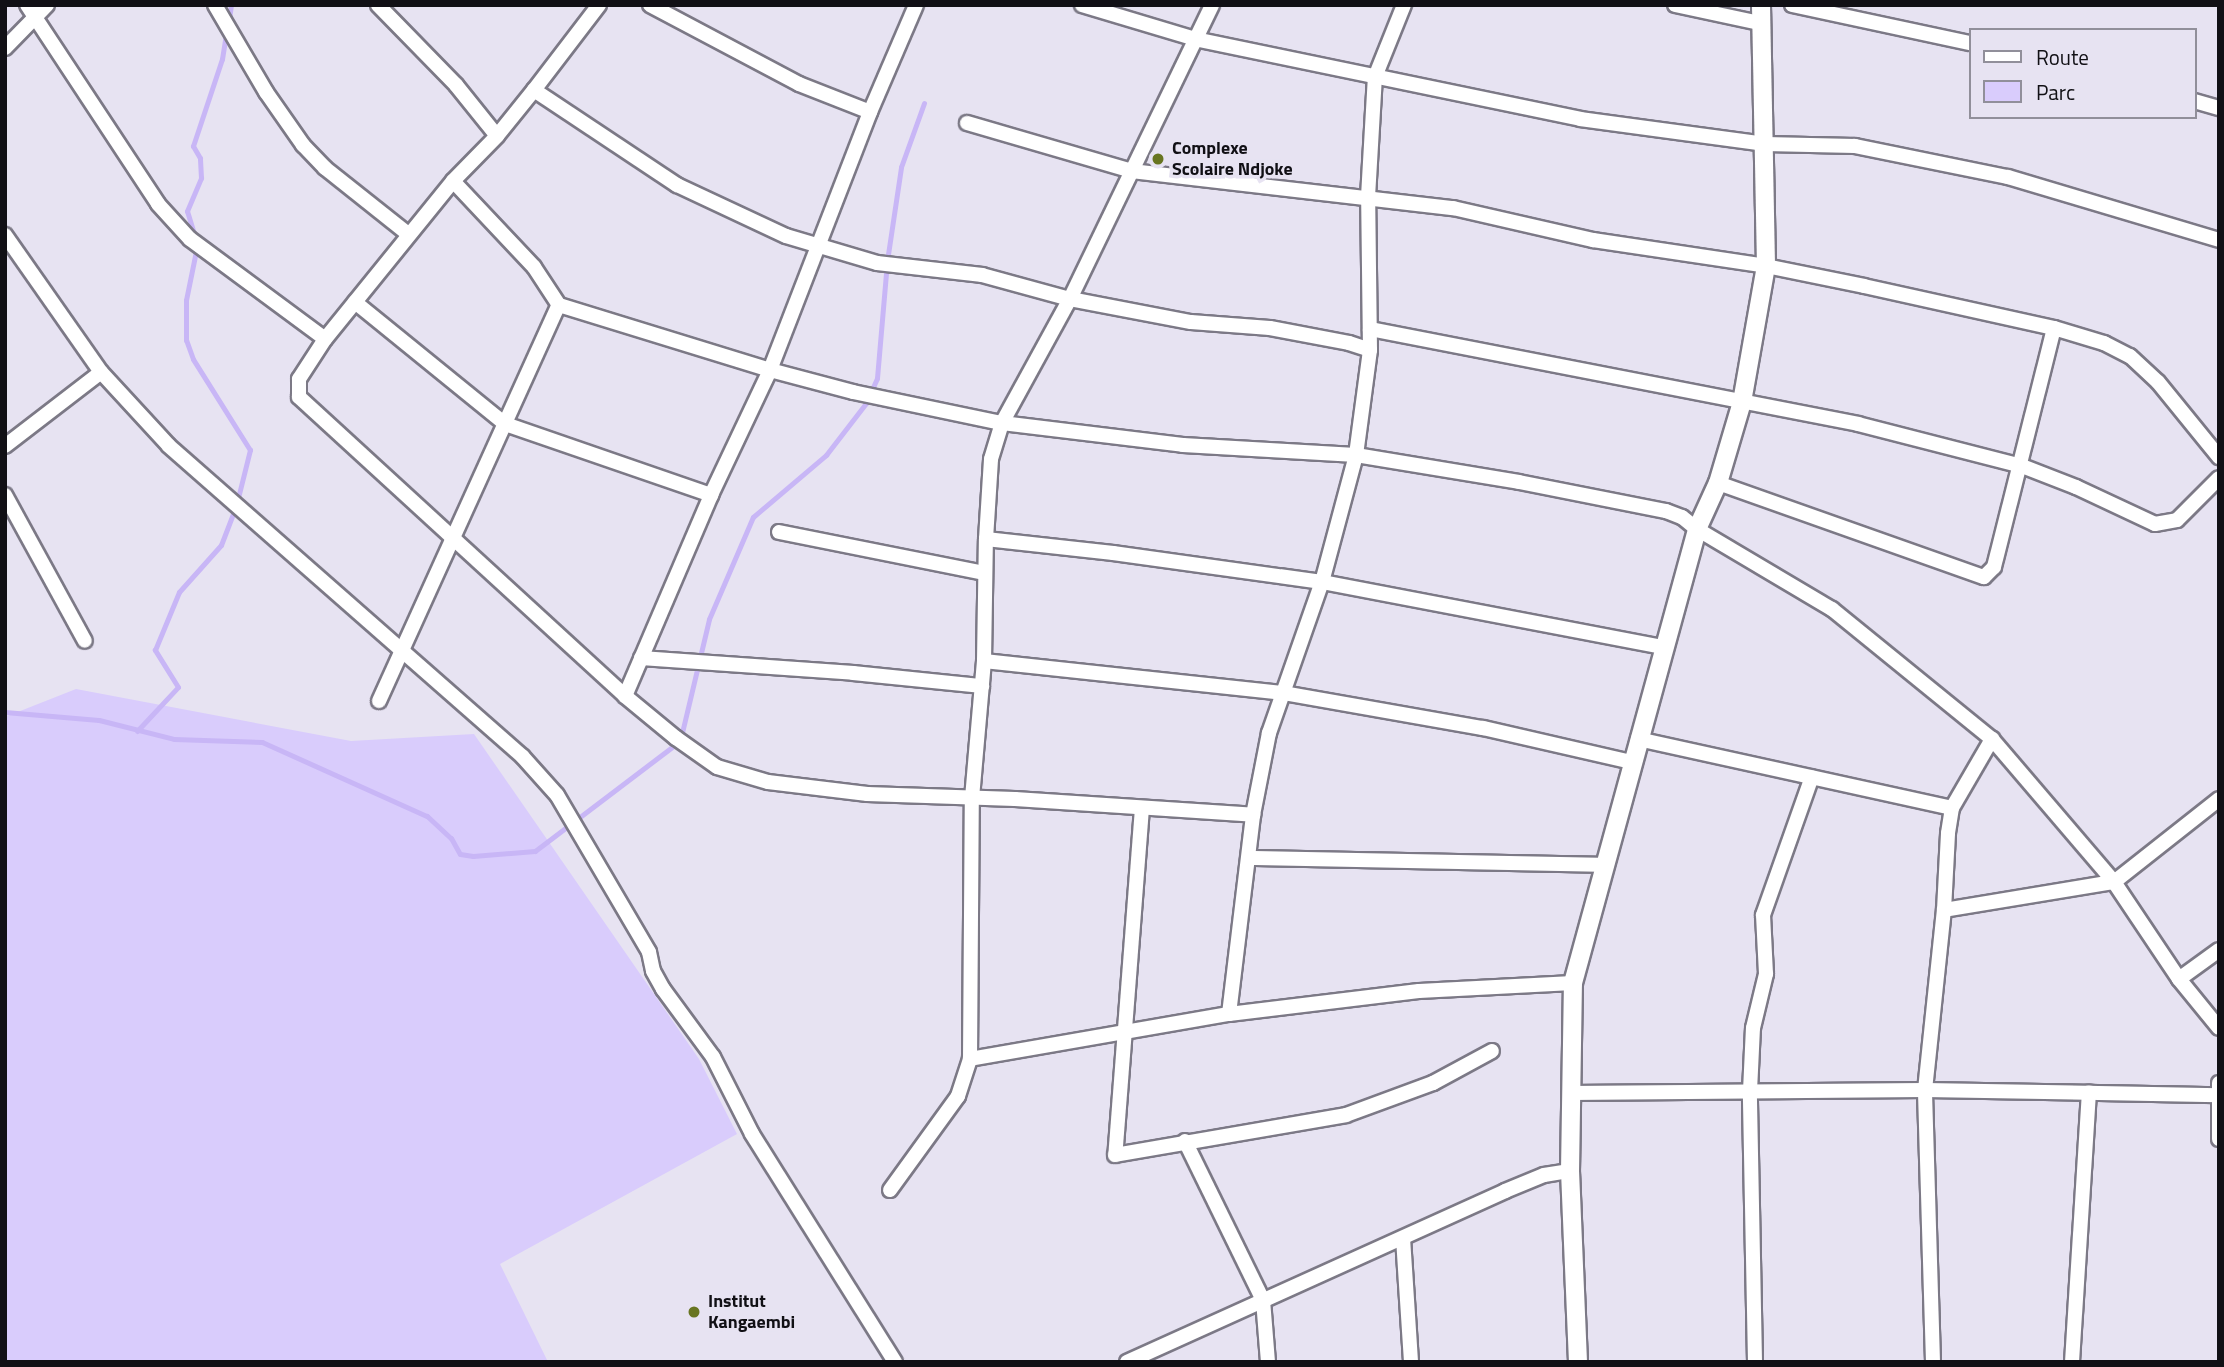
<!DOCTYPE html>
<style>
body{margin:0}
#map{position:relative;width:2224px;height:1367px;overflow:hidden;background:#e7e3f2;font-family:"Titillium Web",sans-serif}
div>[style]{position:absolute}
.green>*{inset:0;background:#d9ccfc}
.stream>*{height:5px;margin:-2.5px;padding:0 2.5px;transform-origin:2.5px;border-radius:2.5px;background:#c8b6f6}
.roads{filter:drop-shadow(2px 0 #7c7986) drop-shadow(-2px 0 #7c7986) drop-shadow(0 2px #7c7986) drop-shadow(0 -2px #7c7986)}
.minor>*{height:14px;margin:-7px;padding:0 7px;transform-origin:7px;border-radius:7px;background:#fff}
.tertiary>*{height:18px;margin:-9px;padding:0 9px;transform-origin:9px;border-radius:9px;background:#fff}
.dots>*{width:19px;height:19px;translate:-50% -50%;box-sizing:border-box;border:4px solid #e7e3f2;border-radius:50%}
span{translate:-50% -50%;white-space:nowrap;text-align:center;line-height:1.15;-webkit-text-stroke:7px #e7e3f2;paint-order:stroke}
.poi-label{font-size:18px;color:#111015;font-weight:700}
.left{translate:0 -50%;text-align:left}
.frame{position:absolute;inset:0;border:7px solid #111015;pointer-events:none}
.legend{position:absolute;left:1969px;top:28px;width:228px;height:91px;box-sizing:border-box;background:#e7e3f2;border:2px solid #918f9a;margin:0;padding:9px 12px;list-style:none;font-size:21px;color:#111015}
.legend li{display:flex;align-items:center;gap:14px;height:35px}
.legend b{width:35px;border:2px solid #918f9a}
</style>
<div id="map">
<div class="green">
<i style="clip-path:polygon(76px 689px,351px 741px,474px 734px,699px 1059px,737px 1134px,500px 1264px,548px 1362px,5px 1362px,5px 717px)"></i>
</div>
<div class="stream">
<i style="left:229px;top:19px;width:14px;rotate:-82deg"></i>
<i style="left:195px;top:237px;width:27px;rotate:-107deg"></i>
<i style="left:187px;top:211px;width:36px;rotate:-67deg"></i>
<i style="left:201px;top:178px;width:20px;rotate:-93deg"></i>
<i style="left:200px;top:158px;width:14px;rotate:-120deg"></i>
<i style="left:193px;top:146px;width:92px;rotate:-71.6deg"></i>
<i style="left:222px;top:59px;width:25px;rotate:-81deg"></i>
<i style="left:5px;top:712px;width:94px;rotate:4.9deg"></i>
<i style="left:99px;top:720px;width:77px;rotate:14.2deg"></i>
<i style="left:174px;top:739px;width:88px;rotate:2deg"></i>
<i style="left:262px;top:742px;width:181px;rotate:24.2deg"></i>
<i style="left:427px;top:816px;width:33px;rotate:43deg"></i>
<i style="left:451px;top:838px;width:18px;rotate:61deg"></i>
<i style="left:460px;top:854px;width:13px;rotate:9deg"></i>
<i style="left:473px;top:856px;width:62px;rotate:-4.6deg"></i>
<i style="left:535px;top:851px;width:182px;rotate:-37.2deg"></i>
<i style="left:680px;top:741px;width:125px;rotate:-76.6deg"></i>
<i style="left:709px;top:619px;width:111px;rotate:-66.7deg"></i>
<i style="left:753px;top:517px;width:96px;rotate:-40.3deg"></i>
<i style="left:826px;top:455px;width:66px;rotate:-52.4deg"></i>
<i style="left:866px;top:403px;width:27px;rotate:-66deg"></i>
<i style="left:877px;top:378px;width:117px;rotate:-85.1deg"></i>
<i style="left:887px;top:261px;width:95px;rotate:-81.5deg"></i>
<i style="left:901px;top:167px;width:68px;rotate:-70.2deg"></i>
<i style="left:137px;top:731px;width:60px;rotate:-47deg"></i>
<i style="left:178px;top:687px;width:44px;rotate:-121.9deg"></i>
<i style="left:155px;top:650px;width:63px;rotate:-67.5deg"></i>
<i style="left:179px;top:592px;width:63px;rotate:-48.2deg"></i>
<i style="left:221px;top:545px;width:42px;rotate:-69deg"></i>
<i style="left:236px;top:506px;width:58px;rotate:-76deg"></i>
<i style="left:250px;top:450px;width:107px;rotate:-122.1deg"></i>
<i style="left:193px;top:359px;width:20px;rotate:-110deg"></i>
<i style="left:186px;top:340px;width:40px;rotate:-90deg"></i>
<i style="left:186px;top:300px;width:50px;rotate:-78.5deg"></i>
</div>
<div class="roads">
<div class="minor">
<i style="left:27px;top:5px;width:238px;rotate:56.6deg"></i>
<i style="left:158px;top:204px;width:47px;rotate:47.6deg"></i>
<i style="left:190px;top:239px;width:168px;rotate:36.5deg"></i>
<i style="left:215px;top:5px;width:101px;rotate:59.6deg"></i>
<i style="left:266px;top:92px;width:65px;rotate:55.1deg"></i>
<i style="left:303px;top:145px;width:32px;rotate:46deg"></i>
<i style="left:325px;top:168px;width:106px;rotate:38.5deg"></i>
<i style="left:378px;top:5px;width:112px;rotate:45.7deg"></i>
<i style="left:456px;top:85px;width:65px;rotate:51.2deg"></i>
<i style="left:599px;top:5px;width:107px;rotate:127.4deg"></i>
<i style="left:534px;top:90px;width:59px;rotate:128.8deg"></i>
<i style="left:497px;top:136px;width:63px;rotate:134.4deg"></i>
<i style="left:453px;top:181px;width:203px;rotate:129deg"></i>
<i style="left:325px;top:339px;width:48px;rotate:123deg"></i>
<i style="left:299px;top:379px;width:18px;rotate:90deg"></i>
<i style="left:299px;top:397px;width:442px;rotate:42.5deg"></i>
<i style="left:625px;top:696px;width:66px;rotate:39.5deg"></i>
<i style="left:676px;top:738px;width:50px;rotate:35.3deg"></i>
<i style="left:717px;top:767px;width:53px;rotate:16.4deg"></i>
<i style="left:768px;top:782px;width:100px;rotate:6.9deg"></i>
<i style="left:867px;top:794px;width:148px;rotate:1.9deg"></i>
<i style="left:1015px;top:799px;width:239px;rotate:3.8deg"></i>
<i style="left:650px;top:5px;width:169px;rotate:27.9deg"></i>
<i style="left:799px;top:84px;width:76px;rotate:21.5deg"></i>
<i style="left:1082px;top:5px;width:118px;rotate:16.7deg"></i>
<i style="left:1195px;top:39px;width:393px;rotate:11.7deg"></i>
<i style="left:1580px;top:119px;width:187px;rotate:7.7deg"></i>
<i style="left:1765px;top:144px;width:90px;rotate:1.3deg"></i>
<i style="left:1855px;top:146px;width:156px;rotate:11.5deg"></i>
<i style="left:2008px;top:177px;width:220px;rotate:16.6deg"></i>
<i style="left:1675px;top:5px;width:87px;rotate:12deg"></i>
<i style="left:1792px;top:5px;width:182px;rotate:12.1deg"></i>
<i style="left:5px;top:48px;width:60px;rotate:-45.7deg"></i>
<i style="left:534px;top:90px;width:172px;rotate:33.6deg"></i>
<i style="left:677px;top:185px;width:120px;rotate:25.1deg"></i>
<i style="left:786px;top:236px;width:95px;rotate:16.5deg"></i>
<i style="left:877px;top:263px;width:106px;rotate:6.5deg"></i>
<i style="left:982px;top:275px;width:91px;rotate:15.3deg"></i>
<i style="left:1070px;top:299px;width:123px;rotate:10.8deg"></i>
<i style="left:1191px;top:322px;width:79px;rotate:4.3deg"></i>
<i style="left:1270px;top:328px;width:80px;rotate:10.8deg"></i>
<i style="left:1349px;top:343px;width:22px;rotate:18deg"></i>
<i style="left:2194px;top:101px;width:26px;rotate:16deg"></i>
<i style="left:967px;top:123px;width:172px;rotate:16.2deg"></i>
<i style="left:1132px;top:171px;width:323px;rotate:6.6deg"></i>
<i style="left:1453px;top:208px;width:144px;rotate:12.9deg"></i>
<i style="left:1593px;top:240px;width:175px;rotate:8.5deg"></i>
<i style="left:1766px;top:266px;width:100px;rotate:11.5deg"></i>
<i style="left:1864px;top:286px;width:195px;rotate:12.5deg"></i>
<i style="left:2054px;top:328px;width:52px;rotate:16.7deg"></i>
<i style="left:2104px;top:343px;width:29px;rotate:27deg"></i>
<i style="left:2130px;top:356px;width:38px;rotate:43deg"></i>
<i style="left:2158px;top:382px;width:97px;rotate:50.9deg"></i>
<i style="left:453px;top:181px;width:118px;rotate:46.7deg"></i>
<i style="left:534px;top:267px;width:45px;rotate:56.7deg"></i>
<i style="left:559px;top:305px;width:221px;rotate:17.1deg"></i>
<i style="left:770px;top:370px;width:86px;rotate:14.8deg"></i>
<i style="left:853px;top:392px;width:152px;rotate:11.8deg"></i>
<i style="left:1002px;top:423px;width:182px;rotate:6.9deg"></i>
<i style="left:1183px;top:445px;width:173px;rotate:3.3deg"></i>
<i style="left:1356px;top:455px;width:165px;rotate:9.4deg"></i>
<i style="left:1519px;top:482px;width:150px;rotate:11.2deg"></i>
<i style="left:1666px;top:511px;width:17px;rotate:21deg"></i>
<i style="left:1682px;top:517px;width:19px;rotate:39deg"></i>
<i style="left:1697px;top:529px;width:157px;rotate:30.7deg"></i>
<i style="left:1832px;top:609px;width:206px;rotate:39.1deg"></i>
<i style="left:1992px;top:739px;width:188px;rotate:49.5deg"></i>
<i style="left:2114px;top:882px;width:117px;rotate:56.2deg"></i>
<i style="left:2179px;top:979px;width:63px;rotate:50.8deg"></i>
<i style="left:5px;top:235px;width:167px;rotate:55deg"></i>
<i style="left:101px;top:372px;width:100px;rotate:47.4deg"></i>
<i style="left:169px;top:446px;width:470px;rotate:41.3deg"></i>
<i style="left:522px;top:756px;width:52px;rotate:48.1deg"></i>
<i style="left:557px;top:795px;width:182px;rotate:59.6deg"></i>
<i style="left:649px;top:952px;width:19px;rotate:78deg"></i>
<i style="left:653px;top:971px;width:21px;rotate:61deg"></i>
<i style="left:663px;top:989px;width:84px;rotate:53.7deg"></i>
<i style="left:713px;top:1057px;width:86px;rotate:63.1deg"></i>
<i style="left:752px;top:1134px;width:269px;rotate:57.9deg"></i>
<i style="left:355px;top:302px;width:193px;rotate:39.1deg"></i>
<i style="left:505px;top:424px;width:218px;rotate:19deg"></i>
<i style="left:1370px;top:329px;width:497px;rotate:11deg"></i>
<i style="left:1858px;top:424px;width:169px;rotate:14.4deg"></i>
<i style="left:2022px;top:466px;width:58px;rotate:21.3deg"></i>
<i style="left:2076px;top:487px;width:87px;rotate:25.1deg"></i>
<i style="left:2155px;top:524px;width:22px;rotate:-10deg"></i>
<i style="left:2177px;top:520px;width:59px;rotate:-45deg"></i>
<i style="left:5px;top:446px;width:121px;rotate:-37.6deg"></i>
<i style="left:1718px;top:483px;width:282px;rotate:19.5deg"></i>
<i style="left:1984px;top:577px;width:14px;rotate:-45deg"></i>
<i style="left:1994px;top:567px;width:246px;rotate:-75.9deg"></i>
<i style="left:5px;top:495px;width:166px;rotate:61.3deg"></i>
<i style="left:779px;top:532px;width:210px;rotate:11.3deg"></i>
<i style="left:986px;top:539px;width:128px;rotate:6.3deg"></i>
<i style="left:1113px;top:553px;width:211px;rotate:7.9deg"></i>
<i style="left:1322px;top:582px;width:347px;rotate:10.8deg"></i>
<i style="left:641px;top:658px;width:213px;rotate:4deg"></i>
<i style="left:853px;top:673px;width:130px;rotate:5.8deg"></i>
<i style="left:984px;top:661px;width:302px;rotate:6.1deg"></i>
<i style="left:1284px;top:693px;width:202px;rotate:10deg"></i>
<i style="left:1483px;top:728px;width:152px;rotate:12.9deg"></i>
<i style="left:625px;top:696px;width:219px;rotate:-66.8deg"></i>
<i style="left:711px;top:495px;width:138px;rotate:-64.7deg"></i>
<i style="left:770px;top:370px;width:277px;rotate:-68.8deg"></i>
<i style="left:870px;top:112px;width:116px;rotate:-66.7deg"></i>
<i style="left:379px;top:701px;width:435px;rotate:-65.6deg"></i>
<i style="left:1638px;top:739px;width:321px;rotate:12.4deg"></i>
<i style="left:1142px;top:808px;width:348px;rotate:94.4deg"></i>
<i style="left:1115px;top:1155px;width:234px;rotate:-9.8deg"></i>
<i style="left:1346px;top:1115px;width:93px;rotate:-20.2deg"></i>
<i style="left:1433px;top:1083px;width:67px;rotate:-28.5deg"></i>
<i style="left:1249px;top:858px;width:355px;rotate:1.1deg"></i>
<i style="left:1944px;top:910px;width:172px;rotate:-9.4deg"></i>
<i style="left:2114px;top:882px;width:134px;rotate:-38.3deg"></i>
<i style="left:2179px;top:979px;width:49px;rotate:-35.9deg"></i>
<i style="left:1229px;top:1014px;width:200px;rotate:-83.1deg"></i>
<i style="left:1253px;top:815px;width:84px;rotate:-79deg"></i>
<i style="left:1269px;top:733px;width:160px;rotate:-70.7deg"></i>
<i style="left:1322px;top:582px;width:131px;rotate:-75deg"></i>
<i style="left:1356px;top:455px;width:106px;rotate:-82.4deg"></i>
<i style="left:1370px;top:350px;width:153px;rotate:-90.7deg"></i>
<i style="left:1368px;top:197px;width:120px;rotate:-86.7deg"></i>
<i style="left:1375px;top:77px;width:78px;rotate:-68.1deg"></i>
<i style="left:970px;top:1059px;width:263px;rotate:-9.9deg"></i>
<i style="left:1229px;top:1014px;width:191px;rotate:-6.9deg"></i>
<i style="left:1419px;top:991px;width:154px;rotate:-3deg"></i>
<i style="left:2219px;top:1083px;width:56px;rotate:90deg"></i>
<i style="left:1570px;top:1093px;width:355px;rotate:-0.5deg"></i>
<i style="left:1925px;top:1090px;width:294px;rotate:1deg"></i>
<i style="left:1185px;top:1141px;width:177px;rotate:63.9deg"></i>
<i style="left:1263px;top:1300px;width:62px;rotate:85.4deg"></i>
<i style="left:890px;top:1190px;width:116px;rotate:-54.1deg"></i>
<i style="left:958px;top:1096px;width:39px;rotate:-72deg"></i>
<i style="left:970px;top:1059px;width:261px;rotate:-89.6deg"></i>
<i style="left:972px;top:798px;width:138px;rotate:-85deg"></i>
<i style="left:984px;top:661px;width:122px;rotate:-89.1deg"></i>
<i style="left:986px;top:539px;width:80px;rotate:-86.4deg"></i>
<i style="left:991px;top:459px;width:38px;rotate:-73deg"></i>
<i style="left:1002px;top:423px;width:141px;rotate:-61.3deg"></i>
<i style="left:1070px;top:299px;width:326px;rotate:-64.2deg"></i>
<i style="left:1403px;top:1238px;width:124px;rotate:86.3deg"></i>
<i style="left:1127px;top:1362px;width:415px;rotate:-24.3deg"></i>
<i style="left:1505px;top:1191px;width:42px;rotate:-22.3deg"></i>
<i style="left:1544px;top:1175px;width:26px;rotate:-9deg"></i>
<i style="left:1755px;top:1362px;width:271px;rotate:-91.1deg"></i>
<i style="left:1750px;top:1091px;width:63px;rotate:-87.3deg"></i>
<i style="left:1753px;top:1028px;width:56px;rotate:-76.5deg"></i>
<i style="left:1766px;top:974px;width:59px;rotate:-92.9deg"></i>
<i style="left:1763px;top:915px;width:146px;rotate:-70.5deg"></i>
<i style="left:1933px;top:1362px;width:272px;rotate:-91.7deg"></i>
<i style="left:1925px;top:1090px;width:181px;rotate:-84deg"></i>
<i style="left:1944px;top:910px;width:77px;rotate:-87deg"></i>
<i style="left:1948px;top:833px;width:25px;rotate:-81deg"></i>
<i style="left:1952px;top:808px;width:80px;rotate:-59.9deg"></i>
<i style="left:2072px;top:1362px;width:270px;rotate:-86.4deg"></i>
</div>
<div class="tertiary">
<i style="left:1578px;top:1362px;width:191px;rotate:-92.4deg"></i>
<i style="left:1570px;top:1171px;width:188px;rotate:-89.1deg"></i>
<i style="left:1573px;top:983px;width:471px;rotate:-74.7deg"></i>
<i style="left:1697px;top:529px;width:51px;rotate:-65.5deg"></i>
<i style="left:1718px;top:483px;width:84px;rotate:-73.5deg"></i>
<i style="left:1742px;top:402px;width:138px;rotate:-80deg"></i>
<i style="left:1766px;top:266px;width:261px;rotate:-91.1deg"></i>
</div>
</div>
<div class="dots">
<i style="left:1158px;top:159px;background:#687521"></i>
<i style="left:694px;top:1312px;background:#687521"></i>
</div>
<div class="poi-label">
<span class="left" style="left:1172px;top:159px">Complexe<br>Scolaire Ndjoke</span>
<span class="left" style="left:708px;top:1312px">Institut<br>Kangaembi</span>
</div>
<div class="frame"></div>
<ul class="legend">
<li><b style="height:9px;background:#fff"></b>Route</li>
<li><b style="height:19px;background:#d9ccfc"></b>Parc</li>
</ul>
</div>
